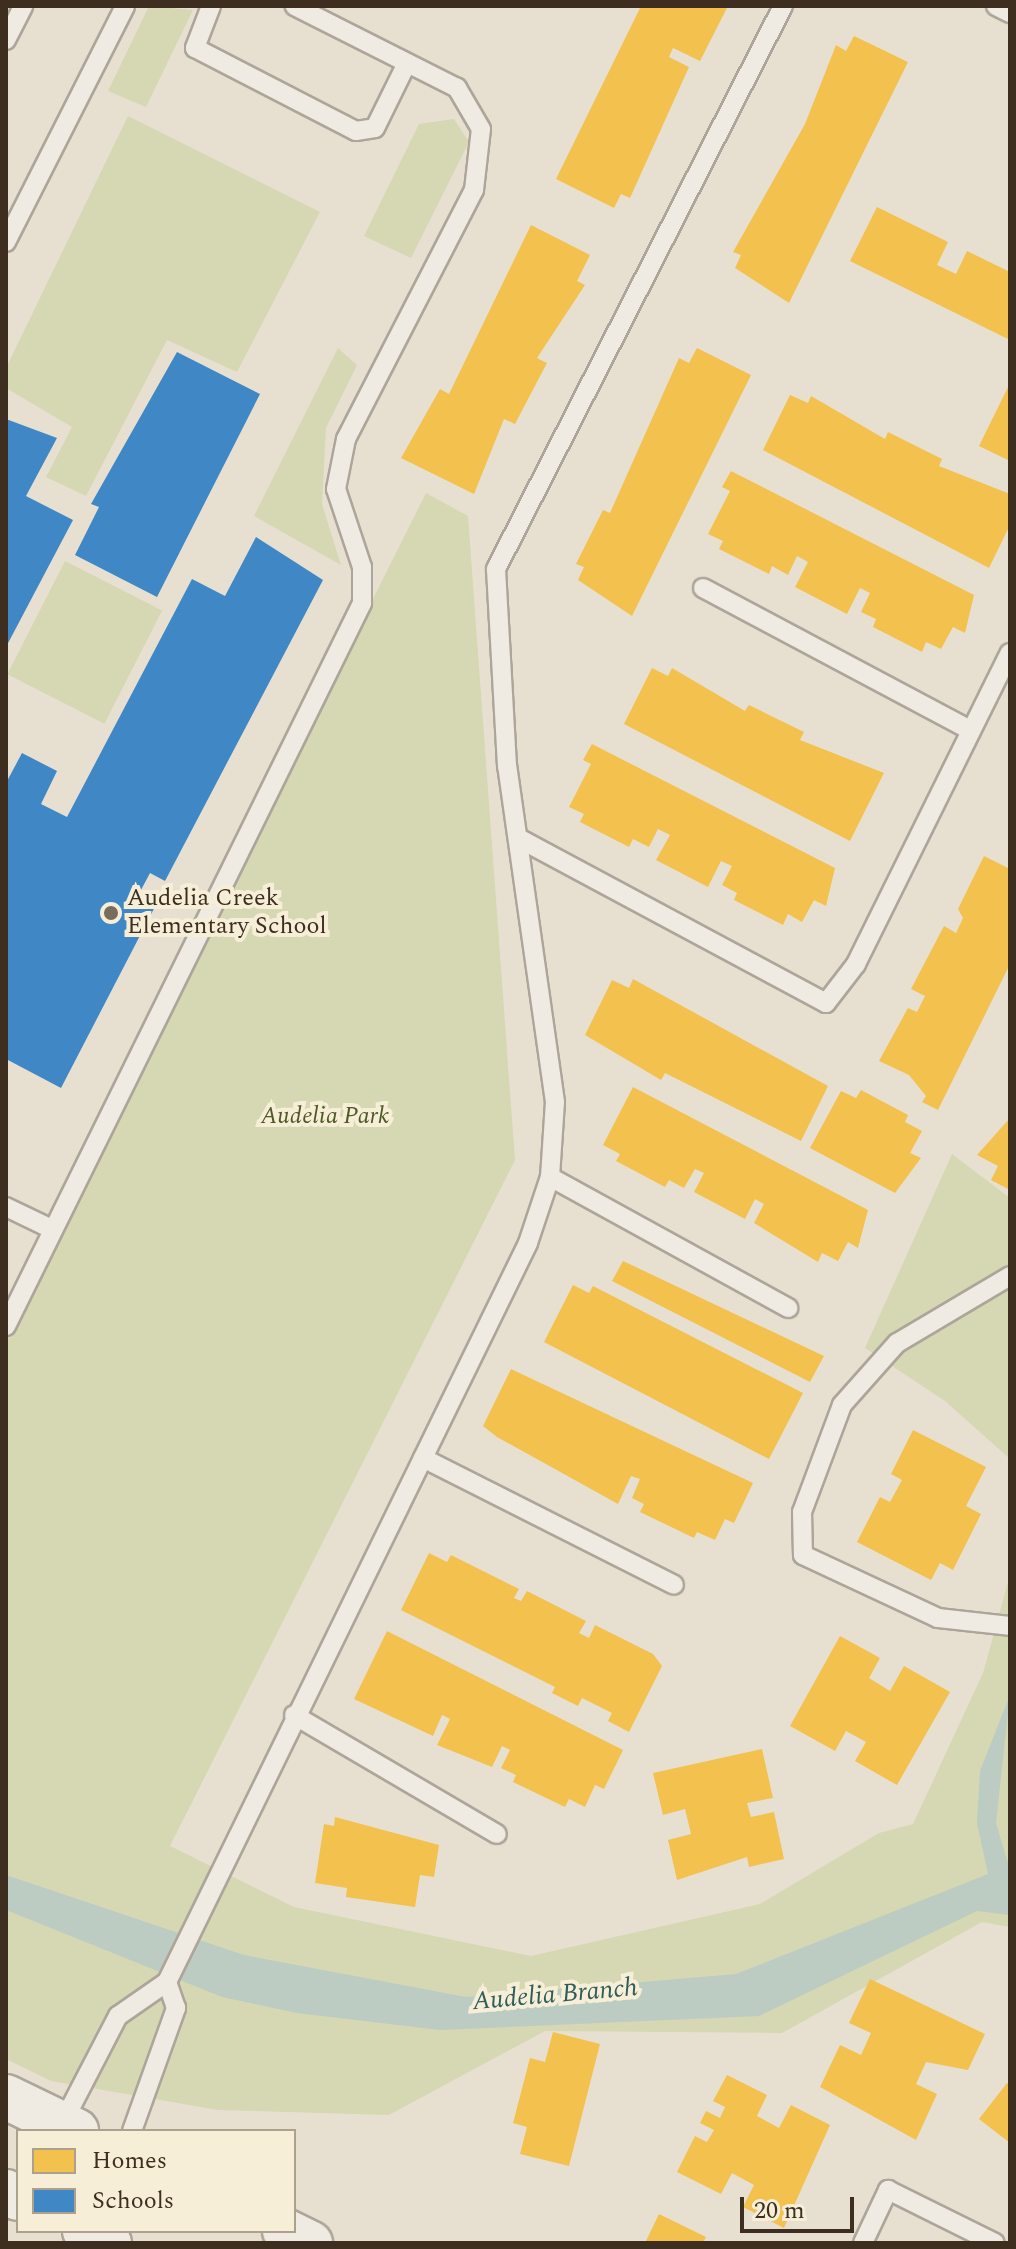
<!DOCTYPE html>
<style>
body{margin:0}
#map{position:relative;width:1016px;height:2249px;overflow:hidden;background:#e7e0d1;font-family:Spectral,serif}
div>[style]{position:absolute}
.green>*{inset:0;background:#d6d7b3;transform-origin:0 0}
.water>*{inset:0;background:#bcccc2}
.homes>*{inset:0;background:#f2c14e}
.schools>*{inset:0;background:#3f88c5}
.roads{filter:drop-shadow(2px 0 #ada599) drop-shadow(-2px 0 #ada599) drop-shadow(0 2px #ada599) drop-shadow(0 -2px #ada599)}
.lane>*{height:18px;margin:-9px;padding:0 9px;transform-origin:9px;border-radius:9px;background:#efebe3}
.secondary>*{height:44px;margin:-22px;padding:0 22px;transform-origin:22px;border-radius:22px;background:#efebe3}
.dots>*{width:22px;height:22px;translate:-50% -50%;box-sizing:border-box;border:4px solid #f7eed8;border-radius:50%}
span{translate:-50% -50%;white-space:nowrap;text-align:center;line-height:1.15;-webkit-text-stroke:8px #f7eed8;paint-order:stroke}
.poi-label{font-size:24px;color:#3d2e20}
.left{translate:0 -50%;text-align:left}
.park-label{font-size:24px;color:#4d5a26;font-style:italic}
.water-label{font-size:26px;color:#2f5d5a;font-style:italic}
.frame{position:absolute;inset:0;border:8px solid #3d2e20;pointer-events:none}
.legend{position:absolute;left:16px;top:2129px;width:280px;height:104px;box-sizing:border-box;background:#f7eed8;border:2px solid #ada18e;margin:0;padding:10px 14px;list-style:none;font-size:24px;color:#3d2e20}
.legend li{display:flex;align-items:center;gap:16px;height:40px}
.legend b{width:40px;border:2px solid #ada18e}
.scale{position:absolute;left:740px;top:2197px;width:114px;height:36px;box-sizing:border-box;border:4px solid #3d2e20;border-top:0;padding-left:10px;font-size:24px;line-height:28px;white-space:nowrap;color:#3d2e20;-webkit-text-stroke:6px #f7eed8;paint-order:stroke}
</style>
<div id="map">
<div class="green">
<i style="clip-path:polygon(149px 6px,193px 10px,146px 107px,108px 91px)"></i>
<i style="clip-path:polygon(128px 116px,320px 212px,237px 372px,167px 340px,86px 496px,46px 477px,72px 427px,6px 388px,6px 368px)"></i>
<i style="clip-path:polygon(454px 119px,469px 142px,411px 258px,364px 236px,419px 124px)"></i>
<i style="clip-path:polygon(338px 348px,357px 365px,326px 428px,322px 504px,341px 565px,254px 516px)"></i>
<i style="clip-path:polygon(426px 493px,468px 516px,515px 1160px,170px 1846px,294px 1907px,531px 1956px,760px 1904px,879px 1833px,913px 1824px,983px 1673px,1010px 1575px,1010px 1927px,982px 1922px,782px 2033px,545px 2031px,389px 2115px,218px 2110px,51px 2081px,6px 2059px,6px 1332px)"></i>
<i style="left:65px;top:561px;width:109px;height:127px;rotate:27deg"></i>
<i style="clip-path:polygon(952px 1154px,1010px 1198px,1010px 1459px,945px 1401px,865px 1348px)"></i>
</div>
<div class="water">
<i style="clip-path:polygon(1010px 1695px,996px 1823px,1010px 1870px,1010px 1915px,977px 1911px,759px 2016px,440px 2030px,297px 2013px,222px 1997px,6px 1910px,6px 1875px,244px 1955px,466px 1997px,736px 1974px,988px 1874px,977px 1823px,980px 1771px)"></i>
</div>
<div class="homes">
<i style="clip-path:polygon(641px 6px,728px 6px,700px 61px,673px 48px,669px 57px,689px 67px,630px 198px,621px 194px,614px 208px,556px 179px)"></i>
<i style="clip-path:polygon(854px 36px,908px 62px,789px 303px,735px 268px,741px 255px,733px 252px,805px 124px,836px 45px,846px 51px)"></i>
<i style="clip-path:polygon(877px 207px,948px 242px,937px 265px,956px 274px,967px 251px,1010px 272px,1010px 340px,850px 261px)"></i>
<i style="clip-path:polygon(531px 225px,590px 255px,577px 281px,585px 285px,537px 358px,547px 363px,515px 424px,504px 419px,474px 494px,401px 458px,440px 389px,449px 394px)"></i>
<i style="clip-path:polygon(697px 348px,751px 375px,632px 616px,578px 580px,584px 567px,576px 564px,603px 510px,610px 513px,679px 358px,689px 363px)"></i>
<i style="clip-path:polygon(1010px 383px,1010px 461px,979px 446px)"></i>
<i style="clip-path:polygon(790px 395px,808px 403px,811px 396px,885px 439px,888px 432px,942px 459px,939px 466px,1010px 494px,1010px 525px,989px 568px,763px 450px)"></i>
<i style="clip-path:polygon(731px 471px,974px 595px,965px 633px,953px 627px,941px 649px,926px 642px,922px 652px,873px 627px,876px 619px,861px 612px,870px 593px,860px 588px,847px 614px,795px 587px,808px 562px,797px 556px,788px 575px,772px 566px,769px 574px,719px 549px,723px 541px,708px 534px,730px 491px,722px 487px)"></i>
<i style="clip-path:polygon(652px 668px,668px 676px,672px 668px,745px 711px,749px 705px,804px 732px,800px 740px,884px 773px,850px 841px,624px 724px)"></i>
<i style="clip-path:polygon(592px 744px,835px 868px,826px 906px,814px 900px,802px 922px,788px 914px,783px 925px,734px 900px,737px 893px,722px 885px,732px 866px,721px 861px,708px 887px,656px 860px,670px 835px,658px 829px,649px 847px,633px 839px,629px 847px,580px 822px,584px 814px,569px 807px,591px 764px,583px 760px)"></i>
<i style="clip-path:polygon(984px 856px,1010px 869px,1010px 964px,938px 1110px,922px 1102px,926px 1096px,909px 1075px,879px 1061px,908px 1008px,917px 1012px,925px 996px,911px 989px,944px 926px,956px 933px,963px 918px,958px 909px)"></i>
<i style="clip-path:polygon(633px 979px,828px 1086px,801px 1141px,665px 1073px,661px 1080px,585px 1035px,612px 980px,629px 988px)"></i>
<i style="clip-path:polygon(633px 1087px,868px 1210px,858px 1248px,848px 1242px,838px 1261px,822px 1253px,818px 1262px,754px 1223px,764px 1204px,755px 1199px,745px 1219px,694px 1192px,704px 1173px,695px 1169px,684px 1188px,669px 1180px,665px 1187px,616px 1161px,620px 1154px,603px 1145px)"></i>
<i style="clip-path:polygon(861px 1090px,908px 1115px,905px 1122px,922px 1131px,910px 1153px,921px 1158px,895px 1193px,810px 1148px,841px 1091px,856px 1098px)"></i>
<i style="clip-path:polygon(1010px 1118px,1010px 1190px,991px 1180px,998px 1166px,977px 1155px)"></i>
<i style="clip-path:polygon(623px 1261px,824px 1356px,810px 1382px,612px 1281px)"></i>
<i style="clip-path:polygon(573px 1285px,589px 1293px,593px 1286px,803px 1393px,769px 1459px,544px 1342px)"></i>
<i style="clip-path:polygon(511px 1369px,753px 1483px,734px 1523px,725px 1519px,715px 1540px,697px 1532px,694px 1538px,640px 1512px,644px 1504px,632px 1498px,640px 1479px,631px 1476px,618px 1504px,497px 1437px,483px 1426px)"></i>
<i style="clip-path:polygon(913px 1430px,986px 1467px,966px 1506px,981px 1514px,953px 1570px,940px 1563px,931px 1580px,857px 1542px,880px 1497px,890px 1502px,902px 1480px,891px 1474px)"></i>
<i style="clip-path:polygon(429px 1553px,447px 1562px,451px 1555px,519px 1589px,514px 1598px,521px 1601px,527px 1591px,586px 1621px,579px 1633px,589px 1638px,595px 1625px,653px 1654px,662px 1666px,629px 1732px,608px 1721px,612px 1713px,582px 1698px,578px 1706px,552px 1693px,555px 1687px,401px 1610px)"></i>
<i style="clip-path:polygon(387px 1631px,623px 1750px,604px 1789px,595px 1785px,585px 1807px,569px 1799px,565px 1807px,513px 1782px,516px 1775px,501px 1768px,510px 1750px,502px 1746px,492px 1767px,437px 1745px,450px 1719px,442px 1715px,433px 1736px,354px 1699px)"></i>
<i style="clip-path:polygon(840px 1636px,880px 1658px,869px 1678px,890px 1691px,904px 1666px,950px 1692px,897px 1785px,855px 1761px,866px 1742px,846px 1731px,835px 1751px,790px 1726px)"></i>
<i style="clip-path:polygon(762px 1749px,773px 1798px,747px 1803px,751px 1817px,774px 1812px,784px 1859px,749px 1867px,747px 1857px,677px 1880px,668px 1840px,691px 1834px,685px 1809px,663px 1815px,653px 1773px)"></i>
<i style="clip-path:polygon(335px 1817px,439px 1845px,434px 1877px,420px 1875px,415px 1907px,346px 1897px,347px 1888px,315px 1883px,324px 1824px,334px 1826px)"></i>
<i style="clip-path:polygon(870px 1979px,985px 2034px,968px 2070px,926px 2062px,916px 2084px,937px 2094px,916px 2140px,820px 2087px,840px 2045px,861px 2055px,871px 2033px,849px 2023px)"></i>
<i style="clip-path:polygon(553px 2032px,600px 2044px,569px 2166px,520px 2154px,527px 2127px,513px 2123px,530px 2058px,545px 2062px)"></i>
<i style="clip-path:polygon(727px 2075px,767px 2095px,757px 2116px,779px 2128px,791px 2105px,830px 2125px,784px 2228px,743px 2207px,754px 2185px,732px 2173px,721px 2194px,677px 2172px,695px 2136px,707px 2142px,714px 2130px,700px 2123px,706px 2111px,720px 2118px,725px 2107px,713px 2101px)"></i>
<i style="clip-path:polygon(1007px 2083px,1010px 2085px,1010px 2143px,979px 2119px)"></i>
<i style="clip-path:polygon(659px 2214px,706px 2237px,703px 2243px,645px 2243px)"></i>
</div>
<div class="schools">
<i style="clip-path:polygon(177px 352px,260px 394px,157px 597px,75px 555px,99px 507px,91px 504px)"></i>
<i style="clip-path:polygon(6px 419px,57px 438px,26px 496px,73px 520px,6px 647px)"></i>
<i style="clip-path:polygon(256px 537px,323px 580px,165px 881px,150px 873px,141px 890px,159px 899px,61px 1088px,6px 1059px,6px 783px,22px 753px,57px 771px,41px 804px,67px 817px,192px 579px,225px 596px)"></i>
</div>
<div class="roads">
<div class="lane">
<i style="left:211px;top:6px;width:45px;rotate:110.9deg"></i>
<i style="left:195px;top:48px;width:181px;rotate:27.3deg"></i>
<i style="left:356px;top:131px;width:19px;rotate:-9deg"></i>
<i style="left:375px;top:128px;width:72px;rotate:-63.8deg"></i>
<i style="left:996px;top:6px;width:16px;rotate:27deg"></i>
<i style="left:6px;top:40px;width:38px;rotate:-63deg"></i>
<i style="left:6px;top:242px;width:264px;rotate:-63.2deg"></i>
<i style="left:703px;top:588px;width:302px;rotate:28deg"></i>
<i style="left:522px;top:840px;width:345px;rotate:28.2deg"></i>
<i style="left:826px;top:1003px;width:49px;rotate:-52.4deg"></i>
<i style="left:856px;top:964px;width:347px;rotate:-63.7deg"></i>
<i style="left:550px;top:1177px;width:272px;rotate:28.8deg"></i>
<i style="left:6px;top:1207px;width:51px;rotate:25.6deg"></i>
<i style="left:1010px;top:1276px;width:131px;rotate:149.3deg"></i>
<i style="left:897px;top:1343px;width:83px;rotate:131.6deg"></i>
<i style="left:842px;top:1405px;width:114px;rotate:110.5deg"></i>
<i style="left:802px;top:1512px;width:43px;rotate:88.7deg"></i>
<i style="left:803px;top:1555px;width:149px;rotate:25deg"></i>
<i style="left:938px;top:1618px;width:72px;rotate:6.3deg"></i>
<i style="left:6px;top:1326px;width:806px;rotate:-63.78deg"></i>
<i style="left:362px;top:603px;width:36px;rotate:-90deg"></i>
<i style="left:362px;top:567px;width:82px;rotate:-108.4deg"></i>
<i style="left:336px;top:489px;width:51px;rotate:-78.7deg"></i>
<i style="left:346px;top:439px;width:280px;rotate:-62.8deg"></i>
<i style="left:474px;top:190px;width:61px;rotate:-83.5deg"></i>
<i style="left:481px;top:129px;width:48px;rotate:-120.3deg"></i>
<i style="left:457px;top:88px;width:182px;rotate:-153.2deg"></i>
<i style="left:423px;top:1458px;width:281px;rotate:26.8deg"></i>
<i style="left:294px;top:1715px;width:235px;rotate:30.4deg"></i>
<i style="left:62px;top:2124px;width:122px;rotate:-62.6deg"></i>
<i style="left:118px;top:2016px;width:60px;rotate:-34.8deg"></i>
<i style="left:167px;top:1982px;width:822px;rotate:-63.96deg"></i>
<i style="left:528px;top:1243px;width:70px;rotate:-71.6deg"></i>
<i style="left:550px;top:1177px;width:75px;rotate:-86.2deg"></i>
<i style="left:555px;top:1102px;width:339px;rotate:-98.1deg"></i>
<i style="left:507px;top:766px;width:197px;rotate:-93.2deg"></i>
<i style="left:496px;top:569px;width:632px;rotate:-62.99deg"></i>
<i style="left:132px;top:2131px;width:131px;rotate:-70.3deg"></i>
<i style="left:176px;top:2008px;width:28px;rotate:-109deg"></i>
<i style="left:863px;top:2243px;width:59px;rotate:-64.7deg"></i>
<i style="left:888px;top:2190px;width:119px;rotate:26.4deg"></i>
</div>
<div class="secondary">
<i style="left:6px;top:2097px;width:78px;rotate:25.9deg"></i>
<i style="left:6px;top:2192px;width:13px;rotate:27deg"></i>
<i style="left:85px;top:2231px;width:27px;rotate:27deg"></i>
<i style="left:285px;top:2231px;width:28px;rotate:26deg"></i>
</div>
</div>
<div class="dots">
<i style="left:111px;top:913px;background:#786c5e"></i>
</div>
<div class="poi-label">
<span class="left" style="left:127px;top:913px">Audelia Creek<br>Elementary School</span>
</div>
<div class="park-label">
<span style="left:325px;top:1117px">Audelia Park</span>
</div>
<div class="water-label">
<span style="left:555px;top:1995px;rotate:-5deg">Audelia Branch</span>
</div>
<div class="frame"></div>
<ul class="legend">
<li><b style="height:22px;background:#f2c14e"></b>Homes</li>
<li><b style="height:22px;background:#3f88c5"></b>Schools</li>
</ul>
<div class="scale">20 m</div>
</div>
